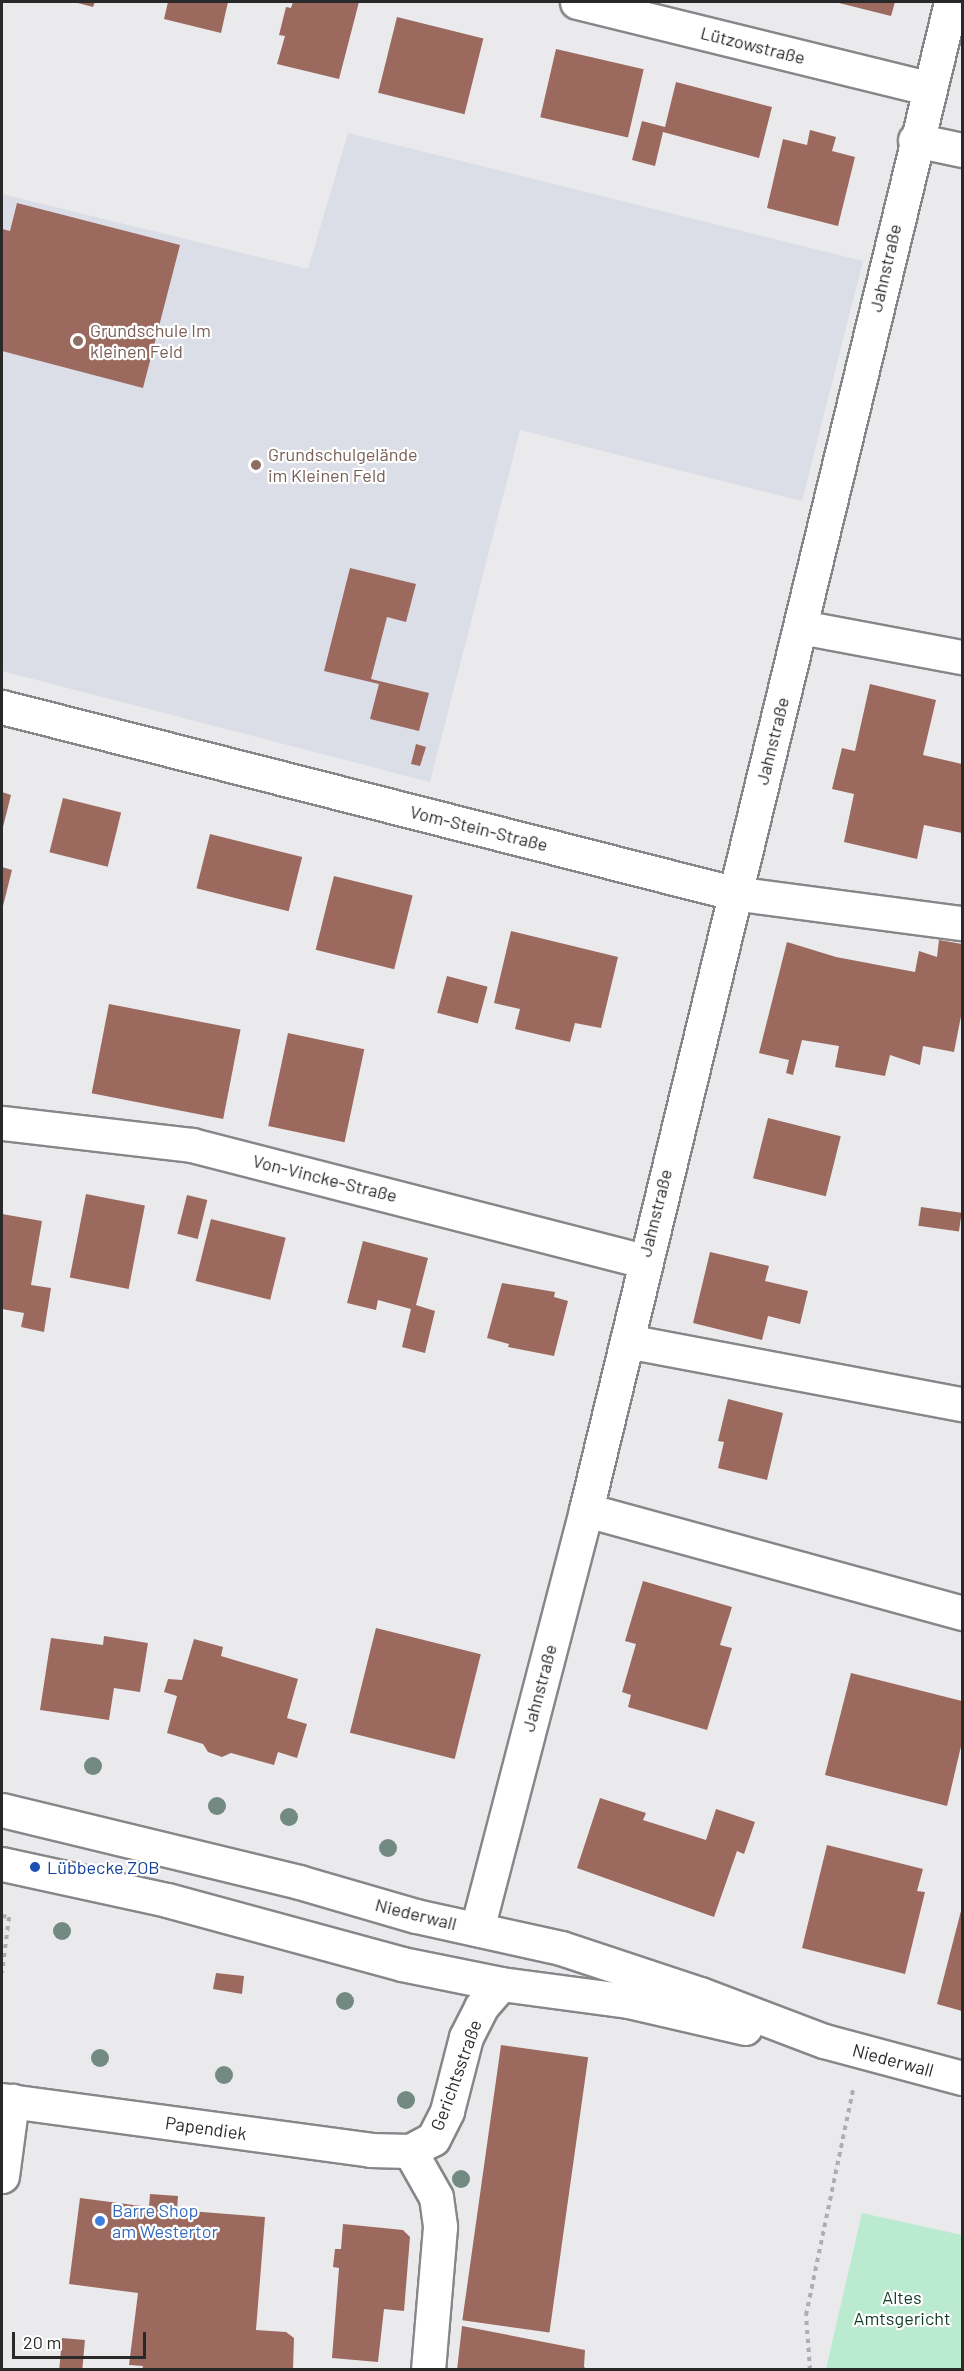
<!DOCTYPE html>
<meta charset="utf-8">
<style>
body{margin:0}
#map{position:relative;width:964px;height:2371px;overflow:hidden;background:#eaeaed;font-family:Barlow,sans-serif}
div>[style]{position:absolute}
.built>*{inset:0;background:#dbdde7}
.green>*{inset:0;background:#baead0}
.building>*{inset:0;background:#9c695f;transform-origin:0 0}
.path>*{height:4px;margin-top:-2px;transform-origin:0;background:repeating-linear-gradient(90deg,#aeaeb1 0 4.5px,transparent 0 9px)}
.roads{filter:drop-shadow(2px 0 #868789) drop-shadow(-2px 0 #868789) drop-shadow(0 2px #868789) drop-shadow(0 -2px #868789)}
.minor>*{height:33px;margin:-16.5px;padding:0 16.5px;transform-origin:16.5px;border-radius:16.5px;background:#fff}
.trees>*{width:18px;height:18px;margin:-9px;border-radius:50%;background:#728a81}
.dots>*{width:16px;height:16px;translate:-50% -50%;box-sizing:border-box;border:3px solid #fff;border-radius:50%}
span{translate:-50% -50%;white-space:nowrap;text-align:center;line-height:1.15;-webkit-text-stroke:4.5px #fff;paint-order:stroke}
.street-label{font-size:18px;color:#29292a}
.education-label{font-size:18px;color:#785e54}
.left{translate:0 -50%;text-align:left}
.transit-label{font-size:18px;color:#164399}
.shop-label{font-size:18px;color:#366cbe}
.park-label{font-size:18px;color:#103b28}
.frame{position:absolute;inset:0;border:3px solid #29292a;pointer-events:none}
.scale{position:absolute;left:12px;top:2332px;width:134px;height:27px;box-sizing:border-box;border:3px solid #29292a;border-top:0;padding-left:8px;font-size:18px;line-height:21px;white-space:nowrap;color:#29292a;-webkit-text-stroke:4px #fff;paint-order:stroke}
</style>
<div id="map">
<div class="built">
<i style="clip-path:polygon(348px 133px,863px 261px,802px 501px,520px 430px,430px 782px,2px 671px,2px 194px,308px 269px)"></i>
</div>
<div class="green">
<i style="clip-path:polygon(862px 2213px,962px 2235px,962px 2369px,826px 2369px)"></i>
</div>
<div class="building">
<i style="clip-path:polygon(74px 2px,95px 2px,93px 7px)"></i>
<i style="clip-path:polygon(168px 2px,228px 2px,221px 33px,164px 19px)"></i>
<i style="clip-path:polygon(293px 2px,359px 2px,339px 79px,277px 64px,285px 36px,279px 35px,286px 7px,291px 8px)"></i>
<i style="clip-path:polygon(835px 2px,895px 2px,891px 16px)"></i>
<i style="left:397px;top:17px;width:89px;height:78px;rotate:14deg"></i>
<i style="left:556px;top:49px;width:90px;height:70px;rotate:13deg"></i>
<i style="clip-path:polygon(676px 82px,772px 107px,759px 158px,663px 132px,655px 166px,632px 160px,642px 121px,665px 127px)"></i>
<i style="clip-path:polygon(810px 130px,836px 137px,832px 151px,855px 157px,838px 226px,767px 208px,783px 139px,807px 145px)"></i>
<i style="clip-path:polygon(17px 203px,180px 245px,143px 388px,2px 351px,2px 229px,10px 231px)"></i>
<i style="clip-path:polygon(350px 568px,416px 584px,406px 622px,387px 617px,371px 679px,429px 693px,419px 731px,370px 719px,379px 684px,324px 671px)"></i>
<i style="clip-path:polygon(870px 684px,936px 700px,923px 755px,962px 764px,962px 833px,924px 825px,917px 859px,844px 842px,854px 794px,832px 789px,842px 748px,855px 751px)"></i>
<i style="clip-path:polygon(416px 744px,426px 747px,420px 766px,411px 764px)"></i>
<i style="clip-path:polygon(2px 792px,11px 795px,2px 831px)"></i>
<i style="left:63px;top:798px;width:60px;height:56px;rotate:14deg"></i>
<i style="left:210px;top:834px;width:95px;height:56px;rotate:14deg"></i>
<i style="clip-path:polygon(2px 867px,12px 870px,2px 910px)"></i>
<i style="left:334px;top:876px;width:81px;height:76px;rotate:14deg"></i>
<i style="clip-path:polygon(511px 931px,618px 957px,601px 1028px,575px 1023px,570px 1042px,515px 1029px,520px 1009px,494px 1003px)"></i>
<i style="clip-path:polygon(939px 940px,962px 944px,962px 1011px,954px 1052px,923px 1046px,920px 1065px,890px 1055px,885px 1076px,835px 1067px,839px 1046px,802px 1040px,793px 1075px,786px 1073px,789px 1060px,759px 1053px,787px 942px,836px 957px,915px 972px,919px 951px,937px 957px)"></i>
<i style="left:447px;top:976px;width:42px;height:38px;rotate:15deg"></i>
<i style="left:109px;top:1004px;width:134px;height:91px;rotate:11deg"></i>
<i style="left:288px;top:1033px;width:78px;height:95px;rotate:12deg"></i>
<i style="left:768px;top:1118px;width:75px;height:62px;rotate:14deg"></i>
<i style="left:86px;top:1194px;width:60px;height:85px;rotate:11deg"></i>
<i style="left:187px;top:1195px;width:21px;height:40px;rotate:14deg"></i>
<i style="left:921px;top:1207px;width:41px;height:19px;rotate:8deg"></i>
<i style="clip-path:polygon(2px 1214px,42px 1221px,31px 1285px,51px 1288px,44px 1332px,21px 1327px,24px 1313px,2px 1309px)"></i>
<i style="left:211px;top:1219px;width:77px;height:64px;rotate:14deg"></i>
<i style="clip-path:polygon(363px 1241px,428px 1258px,416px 1305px,435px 1311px,425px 1353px,402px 1347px,411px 1309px,378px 1300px,376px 1310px,347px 1303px)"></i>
<i style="clip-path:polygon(710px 1252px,769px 1266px,765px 1281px,808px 1291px,800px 1324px,768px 1316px,762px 1340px,693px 1323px)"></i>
<i style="clip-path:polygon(502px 1283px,555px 1292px,554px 1297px,568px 1301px,554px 1356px,508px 1347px,509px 1344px,487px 1338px)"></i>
<i style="clip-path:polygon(728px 1399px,783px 1413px,767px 1480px,718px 1468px,724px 1442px,718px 1441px)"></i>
<i style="clip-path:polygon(643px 1581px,732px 1607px,720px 1645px,732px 1648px,707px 1730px,628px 1707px,631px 1695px,622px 1692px,636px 1644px,625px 1641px)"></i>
<i style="left:376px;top:1628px;width:108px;height:108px;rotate:14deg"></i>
<i style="clip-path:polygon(104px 1636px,148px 1643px,140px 1692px,114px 1688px,109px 1720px,40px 1710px,51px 1638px,103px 1645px)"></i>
<i style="clip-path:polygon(194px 1639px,223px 1647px,221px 1656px,298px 1679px,287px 1718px,307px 1724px,297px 1758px,278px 1752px,274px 1765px,231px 1753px,222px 1757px,208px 1752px,203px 1744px,167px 1733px,177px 1696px,164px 1692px,168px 1679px,182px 1680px)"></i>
<i style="clip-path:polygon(851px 1673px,962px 1701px,962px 1742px,947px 1806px,825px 1775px)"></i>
<i style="clip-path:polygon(600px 1798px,646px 1813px,643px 1820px,706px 1840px,716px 1809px,755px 1822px,744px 1854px,737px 1851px,714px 1917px,577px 1868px)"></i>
<i style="clip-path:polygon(827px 1845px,923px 1869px,917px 1891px,925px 1892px,905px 1974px,802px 1948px)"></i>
<i style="clip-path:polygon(962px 1907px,962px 2011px,937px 2004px)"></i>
<i style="clip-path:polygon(216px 1973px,244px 1976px,242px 1994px,213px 1989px)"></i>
<i style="left:501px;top:2045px;width:88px;height:278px;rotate:8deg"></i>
<i style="clip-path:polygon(150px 2194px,178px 2196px,177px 2210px,265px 2217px,256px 2330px,286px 2332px,294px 2338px,293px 2370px,142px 2370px,143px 2366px,129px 2365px,138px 2293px,69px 2284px,80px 2198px,149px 2207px)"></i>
<i style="clip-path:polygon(343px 2224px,403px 2230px,410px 2237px,404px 2311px,384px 2309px,378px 2362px,332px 2358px,339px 2268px,333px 2267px,335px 2249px,341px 2249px)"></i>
<i style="clip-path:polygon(462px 2326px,585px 2350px,584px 2367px,588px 2370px,457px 2370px)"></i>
<i style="left:62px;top:2338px;width:23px;height:32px;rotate:5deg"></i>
</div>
<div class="path">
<i style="left:2px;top:1916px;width:7px;rotate:8deg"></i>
<i style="left:9px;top:1917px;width:56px;rotate:97.1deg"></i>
<i style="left:810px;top:2370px;width:55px;rotate:-94.2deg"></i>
<i style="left:806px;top:2315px;width:230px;rotate:-78.2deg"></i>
</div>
<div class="roads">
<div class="minor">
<i style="left:577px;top:2px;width:361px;rotate:13.8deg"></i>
<i style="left:915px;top:140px;width:48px;rotate:12deg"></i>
<i style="left:801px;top:627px;width:164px;rotate:10.6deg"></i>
<i style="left:2px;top:707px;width:754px;rotate:14.28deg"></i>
<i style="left:733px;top:893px;width:231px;rotate:7.5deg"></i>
<i style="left:2px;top:1123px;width:191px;rotate:6.6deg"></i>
<i style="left:192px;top:1145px;width:466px;rotate:14.4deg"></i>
<i style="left:627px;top:1341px;width:341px;rotate:10.7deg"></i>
<i style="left:586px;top:1510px;width:390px;rotate:15.3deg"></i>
<i style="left:2px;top:1810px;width:306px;rotate:13.6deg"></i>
<i style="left:299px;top:1882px;width:122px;rotate:16.2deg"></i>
<i style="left:416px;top:1916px;width:148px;rotate:12.4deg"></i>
<i style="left:561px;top:1948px;width:146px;rotate:18.3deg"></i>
<i style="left:700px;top:1994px;width:133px;rotate:20.8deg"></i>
<i style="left:824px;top:2041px;width:143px;rotate:15deg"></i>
<i style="left:2px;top:1864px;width:169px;rotate:12.3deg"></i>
<i style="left:167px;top:1900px;width:244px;rotate:15.2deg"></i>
<i style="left:402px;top:1964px;width:101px;rotate:11.4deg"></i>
<i style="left:501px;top:1984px;width:128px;rotate:7.6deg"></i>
<i style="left:628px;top:2001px;width:120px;rotate:13deg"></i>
<i style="left:477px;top:1929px;width:433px;rotate:-75.4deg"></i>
<i style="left:586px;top:1510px;width:1552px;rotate:-76.39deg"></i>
<i style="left:2px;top:2100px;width:371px;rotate:7.7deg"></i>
<i style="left:370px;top:2150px;width:40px;rotate:1.4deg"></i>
<i style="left:410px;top:2151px;width:26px;rotate:-28deg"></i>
<i style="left:433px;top:2139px;width:31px;rotate:-63deg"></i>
<i style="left:447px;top:2111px;width:76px;rotate:-75.6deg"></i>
<i style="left:466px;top:2037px;width:34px;rotate:-63deg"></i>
<i style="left:481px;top:2007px;width:30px;rotate:-49deg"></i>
<i style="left:410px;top:2151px;width:53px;rotate:60.5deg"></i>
<i style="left:436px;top:2197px;width:30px;rotate:82deg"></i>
<i style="left:440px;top:2227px;width:144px;rotate:94.8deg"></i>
<i style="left:2px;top:2176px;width:76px;rotate:-82.4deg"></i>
</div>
</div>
<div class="trees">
<i style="left:93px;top:1766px"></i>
<i style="left:217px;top:1806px"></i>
<i style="left:289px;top:1817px"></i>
<i style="left:388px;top:1848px"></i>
<i style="left:62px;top:1931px"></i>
<i style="left:345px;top:2001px"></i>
<i style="left:100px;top:2058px"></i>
<i style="left:224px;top:2075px"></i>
<i style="left:406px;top:2100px"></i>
<i style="left:461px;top:2179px"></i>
</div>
<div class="dots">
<i style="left:78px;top:341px;background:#8d6e63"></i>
<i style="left:256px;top:465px;background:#8d6e63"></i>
<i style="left:35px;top:1867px;background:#1a4fb4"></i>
<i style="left:100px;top:2221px;background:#3f7fe0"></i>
</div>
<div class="street-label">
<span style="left:753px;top:45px;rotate:14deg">Lützowstraße</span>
<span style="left:885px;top:268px;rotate:-77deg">Jahnstraße</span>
<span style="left:772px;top:741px;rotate:-76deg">Jahnstraße</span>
<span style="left:479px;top:828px;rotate:14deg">Vom-Stein-Straße</span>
<span style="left:325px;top:1178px;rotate:14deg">Von-Vincke-Straße</span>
<span style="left:655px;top:1213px;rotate:-76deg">Jahnstraße</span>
<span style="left:539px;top:1688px;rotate:-75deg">Jahnstraße</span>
<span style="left:416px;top:1914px;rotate:14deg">Niederwall</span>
<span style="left:893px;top:2060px;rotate:15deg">Niederwall</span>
<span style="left:456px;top:2075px;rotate:-70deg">Gerichtsstraße</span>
<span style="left:206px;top:2128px;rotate:8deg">Papendiek</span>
</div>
<div class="education-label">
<span class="left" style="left:90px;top:341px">Grundschule Im<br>kleinen Feld</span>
<span class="left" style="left:268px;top:465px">Grundschulgelände<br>im Kleinen Feld</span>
</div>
<div class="transit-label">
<span class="left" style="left:47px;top:1867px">Lübbecke ZOB</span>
</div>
<div class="shop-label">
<span class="left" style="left:112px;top:2221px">Barre Shop<br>am Westertor</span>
</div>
<div class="park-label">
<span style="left:902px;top:2308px">Altes<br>Amtsgericht</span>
</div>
<div class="frame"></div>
<div class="scale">20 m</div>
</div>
